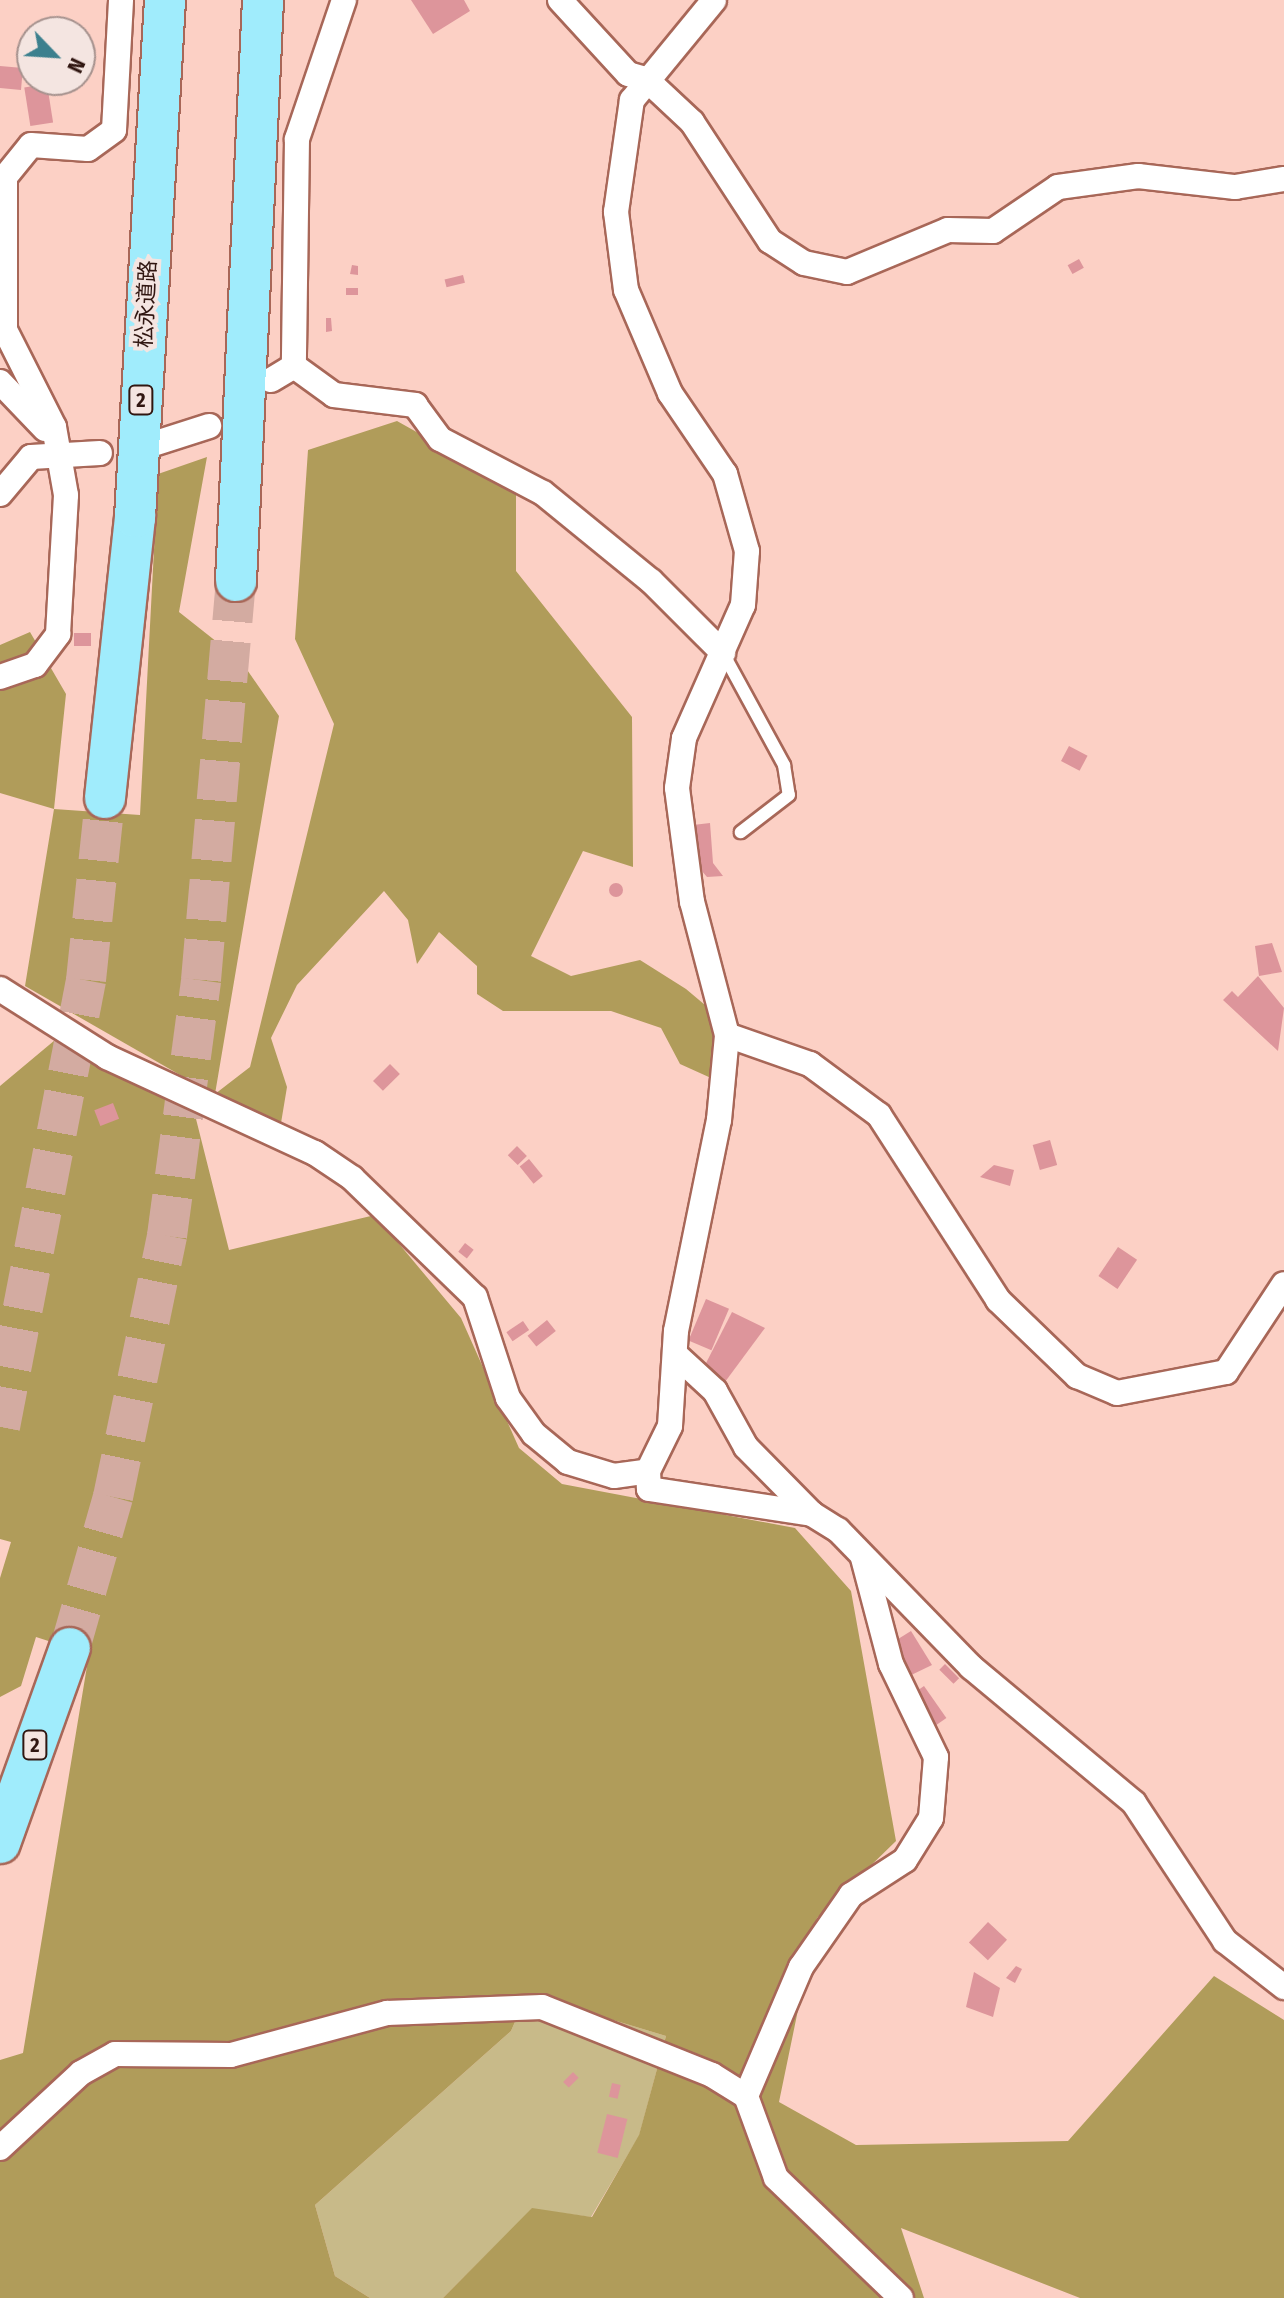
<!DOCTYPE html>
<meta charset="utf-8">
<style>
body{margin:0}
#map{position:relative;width:1284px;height:2298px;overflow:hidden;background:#fcd0c5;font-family:"Fira Sans Condensed","Noto Sans JP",sans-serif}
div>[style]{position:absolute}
.green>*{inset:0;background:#c8ba89}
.forest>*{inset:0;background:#b09c5a}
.building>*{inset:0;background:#dd959b;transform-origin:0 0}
.round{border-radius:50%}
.trunk-tunnel>*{height:40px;margin-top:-20px;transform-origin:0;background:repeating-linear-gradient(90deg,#d3aba1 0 40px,transparent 0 60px)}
.roads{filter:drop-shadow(2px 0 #a86758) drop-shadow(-2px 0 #a86758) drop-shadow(0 2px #a86758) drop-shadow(0 -2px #a86758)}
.service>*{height:12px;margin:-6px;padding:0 6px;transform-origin:6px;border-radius:6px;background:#fff}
.minor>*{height:24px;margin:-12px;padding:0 12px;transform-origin:12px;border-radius:12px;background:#fff}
.trunk>*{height:40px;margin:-20px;padding:0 20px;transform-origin:20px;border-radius:20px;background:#a0ecfc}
span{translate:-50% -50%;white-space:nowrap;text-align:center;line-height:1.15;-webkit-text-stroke:8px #f4e5e1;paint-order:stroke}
.shield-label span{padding:2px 6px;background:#f4e5e1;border:2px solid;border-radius:6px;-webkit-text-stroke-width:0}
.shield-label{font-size:20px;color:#301611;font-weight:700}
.street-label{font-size:22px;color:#301611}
.north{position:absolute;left:16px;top:16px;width:80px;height:80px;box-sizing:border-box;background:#f4e5e1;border:2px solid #a6928e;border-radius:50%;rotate:115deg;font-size:22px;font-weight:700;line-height:32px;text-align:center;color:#301611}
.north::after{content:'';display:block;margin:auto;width:28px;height:36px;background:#3c808e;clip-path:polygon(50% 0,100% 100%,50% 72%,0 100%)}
</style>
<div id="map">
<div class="green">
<i style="clip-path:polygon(527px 1994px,666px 2036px,639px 2136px,591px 2217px,532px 2209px,443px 2298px,370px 2298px,335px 2276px,315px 2205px,511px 2031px)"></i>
</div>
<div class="forest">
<i style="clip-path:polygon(397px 421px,516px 488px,516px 571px,632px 717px,633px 867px,583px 851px,531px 956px,571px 976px,640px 960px,686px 989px,705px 1005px,717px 1039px,711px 1078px,680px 1064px,661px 1028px,611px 1011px,503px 1011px,477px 994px,477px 966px,439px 932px,417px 964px,408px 920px,384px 891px,297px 985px,271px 1038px,287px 1087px,281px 1123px,215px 1095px,25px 986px,54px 809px,0 793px,0 645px,30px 632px,66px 694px,54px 809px,140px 815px,158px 474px,207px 457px,179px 612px,241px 661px,279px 716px,215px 1094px,250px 1067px,334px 724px,295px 639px,308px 450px)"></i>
<i style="clip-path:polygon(55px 1040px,193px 1107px,229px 1250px,375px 1215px,461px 1318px,519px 1448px,562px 1484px,795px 1528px,851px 1591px,896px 1841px,817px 1918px,779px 2102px,856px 2145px,1068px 2141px,1214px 1976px,1284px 2020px,1284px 2298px,1080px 2298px,901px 2228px,924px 2298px,443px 2298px,532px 2208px,592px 2217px,639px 2135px,666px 2036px,527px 1994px,511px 2031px,315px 2205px,335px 2276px,370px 2298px,0 2298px,0 2060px,23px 2053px,89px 1654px,36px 1637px,21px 1686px,0 1697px,0 1578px,11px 1542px,0 1539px,0 1086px)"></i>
</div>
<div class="building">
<i style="clip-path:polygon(411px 0,464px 0,470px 11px,433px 34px)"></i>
<i style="left:0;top:66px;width:23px;height:22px;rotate:5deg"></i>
<i style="clip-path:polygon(32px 72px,32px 81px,26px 82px,24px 73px)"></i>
<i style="left:47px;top:84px;width:39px;height:23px;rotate:81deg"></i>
<i style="left:1079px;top:259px;width:10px;height:13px;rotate:61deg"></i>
<i style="clip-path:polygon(352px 265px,358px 266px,358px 275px,350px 274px)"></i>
<i style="left:463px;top:275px;width:8px;height:19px;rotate:76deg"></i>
<i style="left:346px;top:288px;width:12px;height:7px"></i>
<i style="clip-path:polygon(326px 318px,331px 318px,332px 331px,326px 332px)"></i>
<i style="left:74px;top:633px;width:17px;height:13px"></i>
<i style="left:1069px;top:746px;width:21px;height:17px;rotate:28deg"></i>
<i style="clip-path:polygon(710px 823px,713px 863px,723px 876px,707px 877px,696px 864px,693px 825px)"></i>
<i class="round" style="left:609px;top:883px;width:14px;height:14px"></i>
<i style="clip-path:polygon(1272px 943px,1282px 972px,1259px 976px,1255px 946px)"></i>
<i style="clip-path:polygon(1258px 976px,1284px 1008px,1278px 1051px,1223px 1000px,1232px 991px,1238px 997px)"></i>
<i style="left:390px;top:1064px;width:14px;height:24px;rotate:45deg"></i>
<i style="left:113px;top:1103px;width:17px;height:20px;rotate:69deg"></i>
<i style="left:1050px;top:1140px;width:26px;height:18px;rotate:74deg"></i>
<i style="left:517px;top:1146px;width:14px;height:13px;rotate:45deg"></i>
<i style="left:529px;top:1159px;width:22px;height:12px;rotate:51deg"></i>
<i style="clip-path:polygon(994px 1165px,1014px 1170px,1010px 1186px,980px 1177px)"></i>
<i style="left:465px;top:1243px;width:11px;height:11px;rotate:38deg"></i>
<i style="left:1118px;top:1247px;width:23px;height:35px;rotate:34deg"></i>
<i style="left:706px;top:1299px;width:25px;height:45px;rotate:23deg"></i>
<i style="clip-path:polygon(732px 1312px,765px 1328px,722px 1386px,703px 1369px)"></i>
<i style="left:547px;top:1320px;width:14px;height:25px;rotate:51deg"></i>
<i style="left:523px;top:1321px;width:11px;height:20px;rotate:56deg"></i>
<i style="clip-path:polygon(911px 1631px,932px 1665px,905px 1678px,890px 1644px)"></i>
<i style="left:945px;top:1664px;width:20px;height:8px;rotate:45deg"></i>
<i style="left:924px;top:1686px;width:39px;height:14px;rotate:55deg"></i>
<i style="left:988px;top:1922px;width:26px;height:28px;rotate:43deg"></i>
<i style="clip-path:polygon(1016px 1966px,1022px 1969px,1015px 1983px,1006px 1978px)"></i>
<i style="clip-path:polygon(974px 1972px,1000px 1988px,993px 2017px,966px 2007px)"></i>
<i style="left:573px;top:2072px;width:8px;height:14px;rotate:45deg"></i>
<i style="left:612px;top:2083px;width:9px;height:14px;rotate:13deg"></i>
<i style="left:607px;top:2114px;width:21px;height:40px;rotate:14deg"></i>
</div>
<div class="trunk-tunnel">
<i style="left:0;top:1427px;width:455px;rotate:-79.1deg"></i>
<i style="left:86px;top:980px;width:183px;rotate:-84deg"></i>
<i style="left:70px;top:1648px;width:157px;rotate:-74.1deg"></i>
<i style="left:113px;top:1497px;width:267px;rotate:-78.3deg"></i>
<i style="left:167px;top:1236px;width:258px;rotate:-82.4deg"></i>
<i style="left:201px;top:980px;width:401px;rotate:-85deg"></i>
</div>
<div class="roads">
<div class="service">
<i style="left:723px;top:653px;width:128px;rotate:61.4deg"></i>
<i style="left:784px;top:765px;width:30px;rotate:81deg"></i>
<i style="left:789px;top:795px;width:61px;rotate:142.4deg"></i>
</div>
<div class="minor">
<i style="left:344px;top:0;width:147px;rotate:108.7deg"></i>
<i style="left:297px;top:139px;width:227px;rotate:90.8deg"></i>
<i style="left:294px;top:366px;width:49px;rotate:35.9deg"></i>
<i style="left:334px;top:395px;width:82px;rotate:7deg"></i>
<i style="left:415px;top:405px;width:42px;rotate:53.7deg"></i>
<i style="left:440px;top:439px;width:116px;rotate:27.7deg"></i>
<i style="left:543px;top:493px;width:139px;rotate:39.2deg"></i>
<i style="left:651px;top:581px;width:102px;rotate:45deg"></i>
<i style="left:560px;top:0;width:100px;rotate:47.4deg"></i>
<i style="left:628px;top:74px;width:19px;rotate:16deg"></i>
<i style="left:646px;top:79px;width:63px;rotate:43.1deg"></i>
<i style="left:692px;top:122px;width:142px;rotate:56.8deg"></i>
<i style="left:770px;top:241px;width:40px;rotate:32.9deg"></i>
<i style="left:804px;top:263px;width:44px;rotate:11.8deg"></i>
<i style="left:847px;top:272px;width:109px;rotate:-22.6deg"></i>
<i style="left:948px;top:230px;width:45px;rotate:1.3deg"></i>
<i style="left:993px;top:231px;width:78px;rotate:-34.1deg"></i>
<i style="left:1058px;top:187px;width:81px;rotate:-7.8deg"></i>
<i style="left:1138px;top:176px;width:98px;rotate:6.5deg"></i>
<i style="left:1235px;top:187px;width:50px;rotate:-9.3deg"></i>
<i style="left:271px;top:380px;width:27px;rotate:-31deg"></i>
<i style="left:0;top:382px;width:65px;rotate:46.2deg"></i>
<i style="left:153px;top:444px;width:59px;rotate:-17.8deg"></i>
<i style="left:0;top:494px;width:48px;rotate:-50deg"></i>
<i style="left:31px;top:457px;width:69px;rotate:-3.3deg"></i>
<i style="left:0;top:677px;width:37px;rotate:-19deg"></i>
<i style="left:35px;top:665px;width:39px;rotate:-53deg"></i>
<i style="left:58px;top:634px;width:139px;rotate:-86.7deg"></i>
<i style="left:66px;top:495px;width:69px;rotate:-100deg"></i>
<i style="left:54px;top:427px;width:109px;rotate:-116.8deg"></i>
<i style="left:5px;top:330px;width:153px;rotate:-90deg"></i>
<i style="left:5px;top:177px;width:41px;rotate:-50.9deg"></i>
<i style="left:31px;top:145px;width:57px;rotate:4deg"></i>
<i style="left:88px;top:149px;width:32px;rotate:-36deg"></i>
<i style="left:114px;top:130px;width:130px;rotate:-86.9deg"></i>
<i style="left:0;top:989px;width:127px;rotate:32.4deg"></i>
<i style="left:107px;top:1057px;width:229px;rotate:24.8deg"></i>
<i style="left:315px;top:1153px;width:45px;rotate:34deg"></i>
<i style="left:352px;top:1178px;width:171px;rotate:44.1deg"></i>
<i style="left:475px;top:1297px;width:106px;rotate:71.9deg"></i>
<i style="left:508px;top:1398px;width:44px;rotate:54.2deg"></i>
<i style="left:534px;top:1434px;width:44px;rotate:39.5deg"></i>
<i style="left:568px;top:1462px;width:48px;rotate:16.9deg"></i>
<i style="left:614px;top:1476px;width:34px;rotate:-8deg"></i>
<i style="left:648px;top:1471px;width:50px;rotate:-63.9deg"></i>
<i style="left:670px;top:1426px;width:95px;rotate:-86.4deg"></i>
<i style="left:676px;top:1331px;width:215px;rotate:-78.5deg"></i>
<i style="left:719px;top:1120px;width:85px;rotate:-84.6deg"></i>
<i style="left:727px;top:1035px;width:138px;rotate:-104.7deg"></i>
<i style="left:692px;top:902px;width:115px;rotate:-97.5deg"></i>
<i style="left:677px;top:788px;width:50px;rotate:-82deg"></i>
<i style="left:684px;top:738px;width:145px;rotate:-66.1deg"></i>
<i style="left:743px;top:605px;width:54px;rotate:-85.8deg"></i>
<i style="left:747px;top:551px;width:80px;rotate:-105.9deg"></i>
<i style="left:725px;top:474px;width:98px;rotate:-124.2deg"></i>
<i style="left:670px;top:393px;width:112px;rotate:-113.1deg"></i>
<i style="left:626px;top:290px;width:79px;rotate:-97.3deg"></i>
<i style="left:616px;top:212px;width:113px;rotate:-81.9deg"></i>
<i style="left:632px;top:100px;width:129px;rotate:-50.6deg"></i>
<i style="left:727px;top:1035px;width:88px;rotate:19.3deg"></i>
<i style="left:810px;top:1064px;width:86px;rotate:36.5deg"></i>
<i style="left:879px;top:1115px;width:220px;rotate:57.2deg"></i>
<i style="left:998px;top:1300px;width:110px;rotate:43.9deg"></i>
<i style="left:1077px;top:1376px;width:43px;rotate:23deg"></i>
<i style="left:1117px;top:1393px;width:111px;rotate:-10.9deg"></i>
<i style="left:1226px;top:1372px;width:105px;rotate:-56.6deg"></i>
<i style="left:676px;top:1355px;width:53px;rotate:42.7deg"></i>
<i style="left:715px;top:1391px;width:64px;rotate:61deg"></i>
<i style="left:746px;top:1447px;width:94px;rotate:45.4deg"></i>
<i style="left:648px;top:1471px;width:18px;rotate:87deg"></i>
<i style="left:649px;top:1489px;width:165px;rotate:8.7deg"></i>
<i style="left:812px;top:1514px;width:31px;rotate:32deg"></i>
<i style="left:838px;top:1530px;width:191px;rotate:45.8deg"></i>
<i style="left:971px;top:1667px;width:212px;rotate:39.8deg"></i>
<i style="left:1134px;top:1803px;width:165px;rotate:56.6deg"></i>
<i style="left:1225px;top:1941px;width:75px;rotate:37.9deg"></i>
<i style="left:746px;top:2096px;width:140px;rotate:-66.9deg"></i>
<i style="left:801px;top:1967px;width:88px;rotate:-55.2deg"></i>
<i style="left:851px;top:1895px;width:64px;rotate:-32.9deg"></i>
<i style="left:905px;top:1860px;width:49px;rotate:-58.2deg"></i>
<i style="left:931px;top:1818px;width:61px;rotate:-85.3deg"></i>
<i style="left:936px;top:1757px;width:103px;rotate:-115.8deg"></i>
<i style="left:891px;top:1664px;width:110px;rotate:-104.8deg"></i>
<i style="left:0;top:2148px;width:110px;rotate:-42.8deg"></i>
<i style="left:81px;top:2073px;width:39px;rotate:-29deg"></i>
<i style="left:115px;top:2054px;width:116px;rotate:0.5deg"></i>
<i style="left:231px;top:2055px;width:162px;rotate:-15.1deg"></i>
<i style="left:387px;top:2013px;width:155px;rotate:-2.2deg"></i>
<i style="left:542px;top:2007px;width:183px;rotate:21.8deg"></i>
<i style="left:712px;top:2075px;width:40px;rotate:32deg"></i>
<i style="left:746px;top:2096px;width:87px;rotate:69.9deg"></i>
<i style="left:776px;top:2178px;width:173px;rotate:43.8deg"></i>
</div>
<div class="trunk">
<i style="left:236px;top:581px;width:582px;rotate:-87.34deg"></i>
<i style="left:105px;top:798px;width:283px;rotate:-83.9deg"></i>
<i style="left:135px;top:517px;width:518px;rotate:-86.68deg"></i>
<i style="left:0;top:1843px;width:207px;rotate:-70.3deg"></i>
</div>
</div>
<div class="shield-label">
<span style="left:141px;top:400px">2</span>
<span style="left:35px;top:1745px">2</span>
</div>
<div class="street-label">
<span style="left:146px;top:304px;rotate:-87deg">松永道路</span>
</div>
<div class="north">N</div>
</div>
